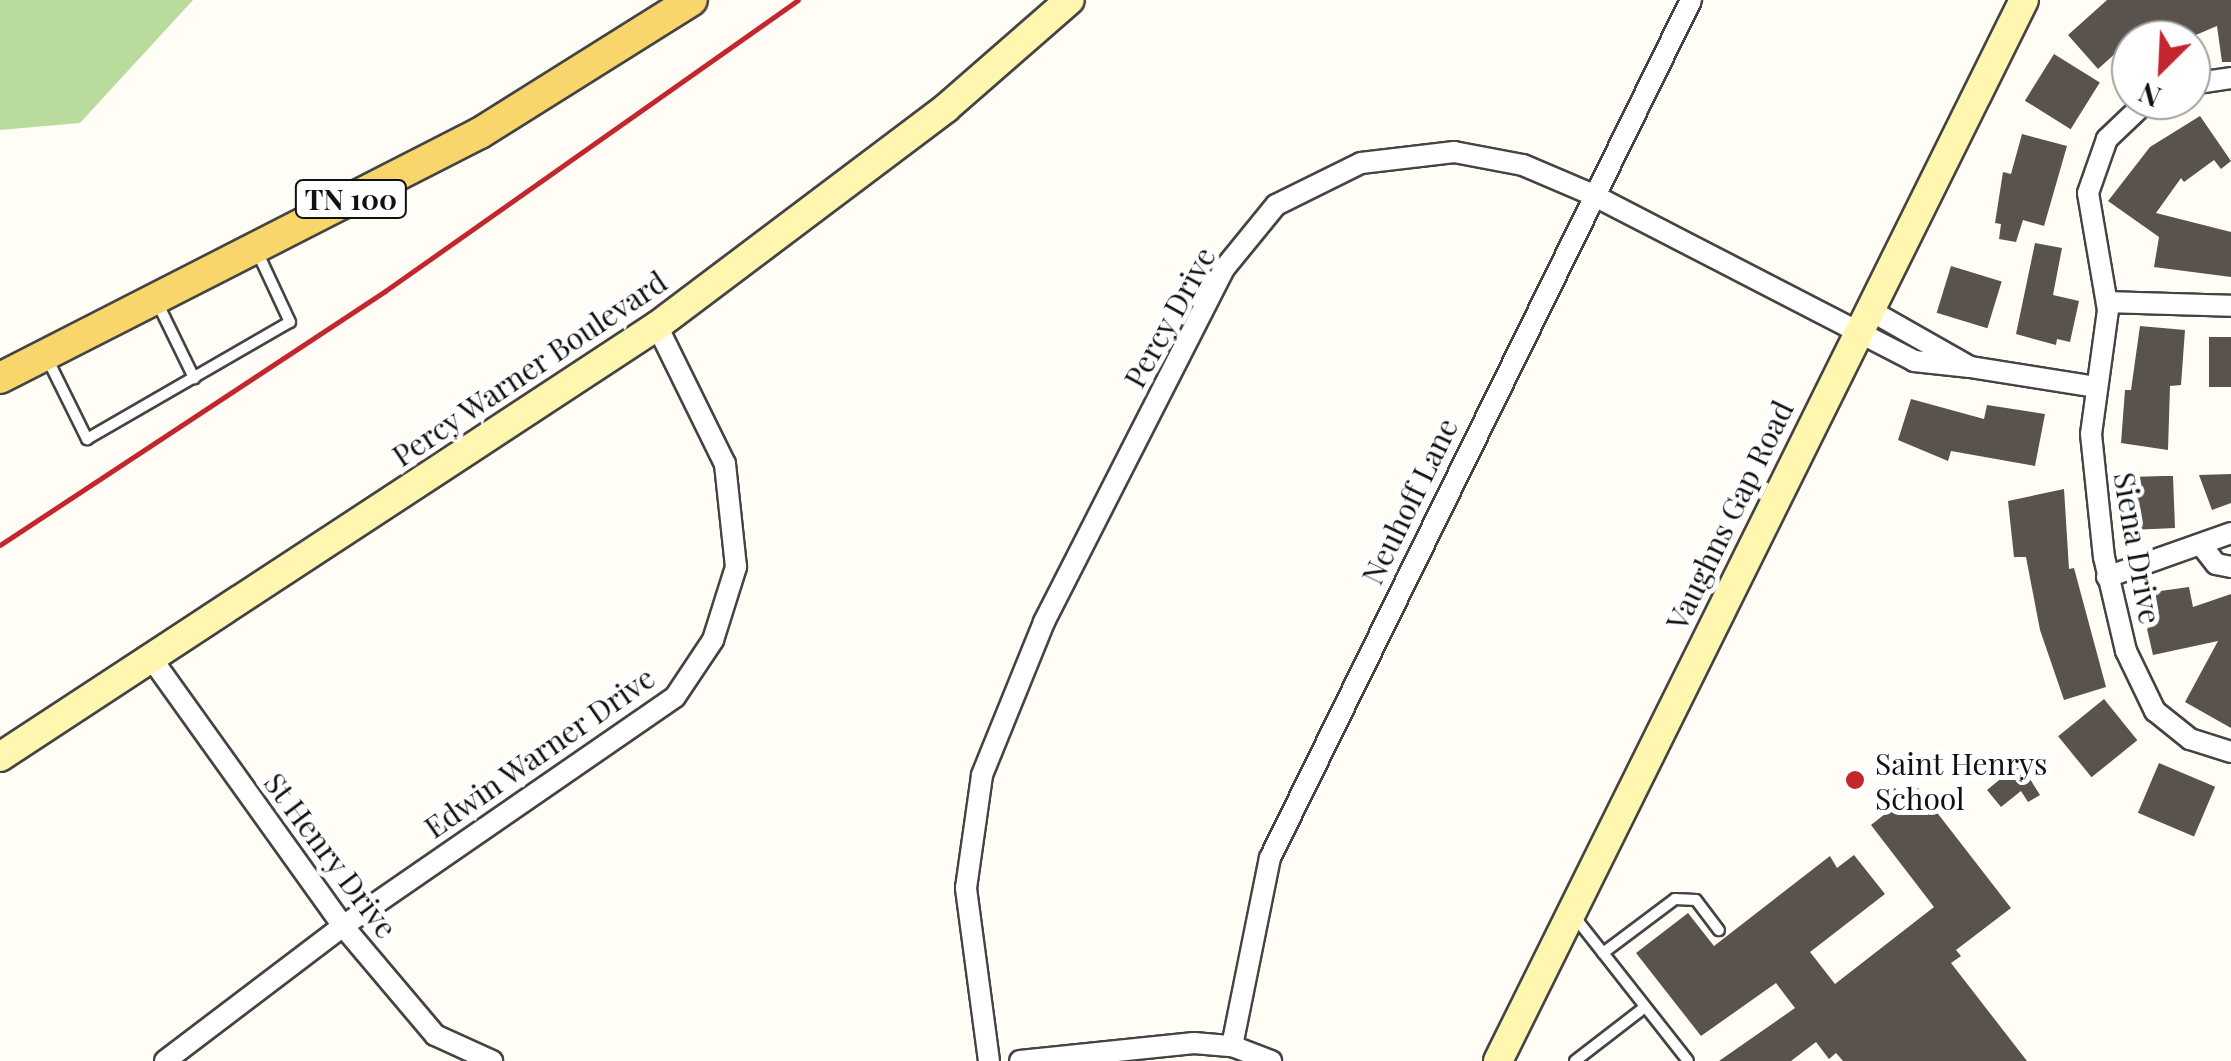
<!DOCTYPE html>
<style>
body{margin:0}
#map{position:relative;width:2231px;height:1061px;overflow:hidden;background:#fffdf5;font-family:"Playfair Display",serif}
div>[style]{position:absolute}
.forest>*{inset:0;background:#b9dc9c}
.building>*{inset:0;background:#5a524d;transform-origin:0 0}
.roads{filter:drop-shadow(2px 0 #444) drop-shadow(-2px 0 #444) drop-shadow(0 2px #444) drop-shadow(0 -2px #444)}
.lane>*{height:10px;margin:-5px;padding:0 5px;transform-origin:5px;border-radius:5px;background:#fff}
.street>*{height:20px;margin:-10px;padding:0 10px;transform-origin:10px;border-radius:10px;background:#fff}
.secondary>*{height:28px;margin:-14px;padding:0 14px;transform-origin:14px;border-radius:14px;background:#fff6b0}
.primary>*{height:30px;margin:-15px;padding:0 15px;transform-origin:15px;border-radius:15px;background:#f9d66b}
.rail>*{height:5px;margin:-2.5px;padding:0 2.5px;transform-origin:2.5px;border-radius:2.5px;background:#c4262e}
.dots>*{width:28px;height:28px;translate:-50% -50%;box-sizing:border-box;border:5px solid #fff;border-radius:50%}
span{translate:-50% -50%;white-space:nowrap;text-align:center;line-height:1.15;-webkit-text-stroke:10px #fff;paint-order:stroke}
.shield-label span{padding:2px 8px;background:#fff;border:2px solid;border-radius:8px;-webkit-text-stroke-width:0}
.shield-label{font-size:28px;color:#111;font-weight:700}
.street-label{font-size:30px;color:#111}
.poi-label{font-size:30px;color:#111}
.left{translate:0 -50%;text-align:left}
.north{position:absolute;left:2111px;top:20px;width:100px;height:100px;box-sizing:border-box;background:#fff;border:2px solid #a0a0a0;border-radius:50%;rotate:204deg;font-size:28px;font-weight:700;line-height:40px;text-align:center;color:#111}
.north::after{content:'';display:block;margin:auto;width:35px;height:45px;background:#c4262e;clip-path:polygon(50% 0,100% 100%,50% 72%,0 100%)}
</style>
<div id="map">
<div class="forest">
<i style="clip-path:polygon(0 0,193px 0,80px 123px,0 130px)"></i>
</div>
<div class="building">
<i style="clip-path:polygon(2107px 0,2231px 0,2231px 62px,2222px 62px,2217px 26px,2184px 40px,2153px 40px,2146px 26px,2098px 69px,2068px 35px)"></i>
<i style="left:2054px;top:54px;width:54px;height:55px;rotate:32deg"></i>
<i style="clip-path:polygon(2200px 116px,2231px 161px,2221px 169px,2214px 160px,2184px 182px,2181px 178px,2156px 213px,2231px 232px,2231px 277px,2154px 267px,2159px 237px,2108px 201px,2150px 147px)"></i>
<i style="clip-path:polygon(2022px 134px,2067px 146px,2044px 226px,2023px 220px,2016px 242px,1999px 239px,2001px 224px,1995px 223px,2003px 172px,2011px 174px)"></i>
<i style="clip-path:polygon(2035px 243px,2062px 248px,2053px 295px,2079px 301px,2070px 342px,2057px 339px,2056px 345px,2016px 334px)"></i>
<i style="left:1951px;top:266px;width:53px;height:49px;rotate:17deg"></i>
<i style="clip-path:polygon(2140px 326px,2185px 330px,2181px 385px,2170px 386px,2168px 450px,2121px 443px,2125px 390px,2131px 390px)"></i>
<i style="left:2209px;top:337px;width:22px;height:50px"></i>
<i style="clip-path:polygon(1911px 399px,1984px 419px,1987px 405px,2045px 414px,2035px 466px,1951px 451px,1948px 461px,1898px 440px)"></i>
<i style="clip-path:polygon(2231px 474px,2231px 503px,2212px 510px,2199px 475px)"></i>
<i style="clip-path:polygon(2164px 476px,2173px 476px,2175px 528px,2130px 530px,2128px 477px)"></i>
<i style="clip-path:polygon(2064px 489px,2069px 569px,2074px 568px,2106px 687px,2064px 700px,2040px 630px,2026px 557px,2014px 557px,2008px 501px)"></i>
<i style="clip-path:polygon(2189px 587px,2193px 607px,2231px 594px,2231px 728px,2185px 702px,2218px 641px,2153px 655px,2139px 594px)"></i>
<i style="left:2104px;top:699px;width:53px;height:59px;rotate:51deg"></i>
<i style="clip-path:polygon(2020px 763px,2040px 795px,2028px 802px,2021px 791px,2001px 807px,1987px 790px)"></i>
<i style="left:2159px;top:763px;width:61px;height:54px;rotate:23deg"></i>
<i style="clip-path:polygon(1895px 788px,1904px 799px,1918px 788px,2011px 908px,1956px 950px,1961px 956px,1951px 963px,2027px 1061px,1843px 1061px,1836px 1053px,1829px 1059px,1816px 1042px,1791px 1061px,1719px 1061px,1795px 1008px,1776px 983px,1701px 1036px,1636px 953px,1688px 913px,1714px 946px,1830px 856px,1837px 868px,1854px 855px,1885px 894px,1810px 952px,1835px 984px,1934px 907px,1871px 825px,1885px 814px,1876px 802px)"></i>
</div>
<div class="roads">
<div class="lane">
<i style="left:157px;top:302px;width:85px;rotate:64deg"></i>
<i style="left:46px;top:356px;width:93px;rotate:63.7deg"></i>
<i style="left:87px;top:439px;width:234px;rotate:-30deg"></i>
<i style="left:290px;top:322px;width:81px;rotate:-115deg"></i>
<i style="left:1574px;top:916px;width:184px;rotate:51.8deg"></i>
<i style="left:1603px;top:953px;width:90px;rotate:-36.9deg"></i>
<i style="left:1675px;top:899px;width:21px;rotate:3deg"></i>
<i style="left:1696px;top:900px;width:38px;rotate:53deg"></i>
<i style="left:1575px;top:1061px;width:88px;rotate:-37.6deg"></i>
</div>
<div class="street">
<i style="left:2191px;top:84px;width:40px;rotate:-8.5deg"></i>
<i style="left:2148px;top:100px;width:57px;rotate:136.4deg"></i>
<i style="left:2107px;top:139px;width:57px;rotate:109.4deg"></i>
<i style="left:2088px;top:193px;width:119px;rotate:80.3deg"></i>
<i style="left:2108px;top:310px;width:125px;rotate:97.8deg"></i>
<i style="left:2091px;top:434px;width:124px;rotate:84deg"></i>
<i style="left:2104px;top:557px;width:97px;rotate:76.8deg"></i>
<i style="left:2126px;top:651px;width:67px;rotate:64.2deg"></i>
<i style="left:2155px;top:711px;width:45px;rotate:38.7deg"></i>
<i style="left:2190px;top:739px;width:43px;rotate:17.6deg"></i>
<i style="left:2107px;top:302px;width:124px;rotate:1.8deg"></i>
<i style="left:1970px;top:367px;width:128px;rotate:9deg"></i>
<i style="left:2202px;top:546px;width:23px;rotate:52deg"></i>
<i style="left:2216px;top:564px;width:15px;rotate:11deg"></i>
<i style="left:2107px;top:577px;width:132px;rotate:-19.5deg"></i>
<i style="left:149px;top:655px;width:333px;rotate:54.4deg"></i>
<i style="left:343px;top:926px;width:143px;rotate:49.8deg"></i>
<i style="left:435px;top:1035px;width:63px;rotate:24.5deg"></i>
<i style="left:1232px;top:1046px;width:192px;rotate:-78.6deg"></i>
<i style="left:1270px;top:858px;width:956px;rotate:-63.86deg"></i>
<i style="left:165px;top:1061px;width:223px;rotate:-37.2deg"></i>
<i style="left:343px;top:926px;width:403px;rotate:-34.6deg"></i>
<i style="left:675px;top:697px;width:69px;rotate:-56.3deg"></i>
<i style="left:713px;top:640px;width:77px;rotate:-72.5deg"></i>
<i style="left:736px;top:567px;width:104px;rotate:-96.1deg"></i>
<i style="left:725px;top:464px;width:154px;rotate:-116.2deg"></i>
<i style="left:989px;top:1061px;width:175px;rotate:-97.6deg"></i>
<i style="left:966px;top:888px;width:114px;rotate:-81.9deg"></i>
<i style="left:982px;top:775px;width:165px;rotate:-67.9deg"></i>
<i style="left:1044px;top:622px;width:395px;rotate:-63deg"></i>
<i style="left:1223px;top:270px;width:84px;rotate:-50.8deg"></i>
<i style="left:1276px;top:205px;width:95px;rotate:-26.3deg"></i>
<i style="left:1361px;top:163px;width:94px;rotate:-6.7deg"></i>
<i style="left:1454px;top:152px;width:70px;rotate:10.7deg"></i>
<i style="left:1523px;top:165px;width:74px;rotate:23.1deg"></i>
<i style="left:1591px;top:194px;width:364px;rotate:27.3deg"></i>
<i style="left:1914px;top:361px;width:56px;rotate:6.1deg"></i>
<i style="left:1970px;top:367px;width:117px;rotate:-150.4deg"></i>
<i style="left:1020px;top:1061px;width:175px;rotate:-5.9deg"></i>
<i style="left:1194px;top:1043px;width:38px;rotate:5deg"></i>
<i style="left:1232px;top:1046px;width:42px;rotate:21deg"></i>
</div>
<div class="secondary">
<i style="left:0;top:757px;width:786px;rotate:-33.27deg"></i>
<i style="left:657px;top:326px;width:362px;rotate:-37deg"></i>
<i style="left:946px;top:108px;width:164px;rotate:-41.1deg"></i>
<i style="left:1498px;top:1061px;width:1184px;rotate:-63.63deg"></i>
</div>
<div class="primary">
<i style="left:0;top:378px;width:539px;rotate:-27.04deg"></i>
<i style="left:480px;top:133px;width:250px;rotate:-32.1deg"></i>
</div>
</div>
<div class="rail">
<i style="left:0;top:545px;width:461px;rotate:-33.4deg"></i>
<i style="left:385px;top:291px;width:505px;rotate:-35.17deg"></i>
</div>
<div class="dots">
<i style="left:1855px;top:780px;background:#c4262e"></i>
</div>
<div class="shield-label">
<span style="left:351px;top:199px">TN 100</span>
</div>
<div class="street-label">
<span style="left:1169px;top:317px;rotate:-61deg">Percy Drive</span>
<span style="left:529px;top:368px;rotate:-34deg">Percy Warner Boulevard</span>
<span style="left:1409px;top:501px;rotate:-64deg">Neuhoff Lane</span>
<span style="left:1729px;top:515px;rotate:-64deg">Vaughns Gap Road</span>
<span style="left:2138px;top:548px;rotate:80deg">Siena Drive</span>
<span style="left:539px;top:752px;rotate:-35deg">Edwin Warner Drive</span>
<span style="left:331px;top:855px;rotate:53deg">St Henry Drive</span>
</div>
<div class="poi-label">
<span class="left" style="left:1875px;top:780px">Saint Henrys<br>School</span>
</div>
<div class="north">N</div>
</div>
